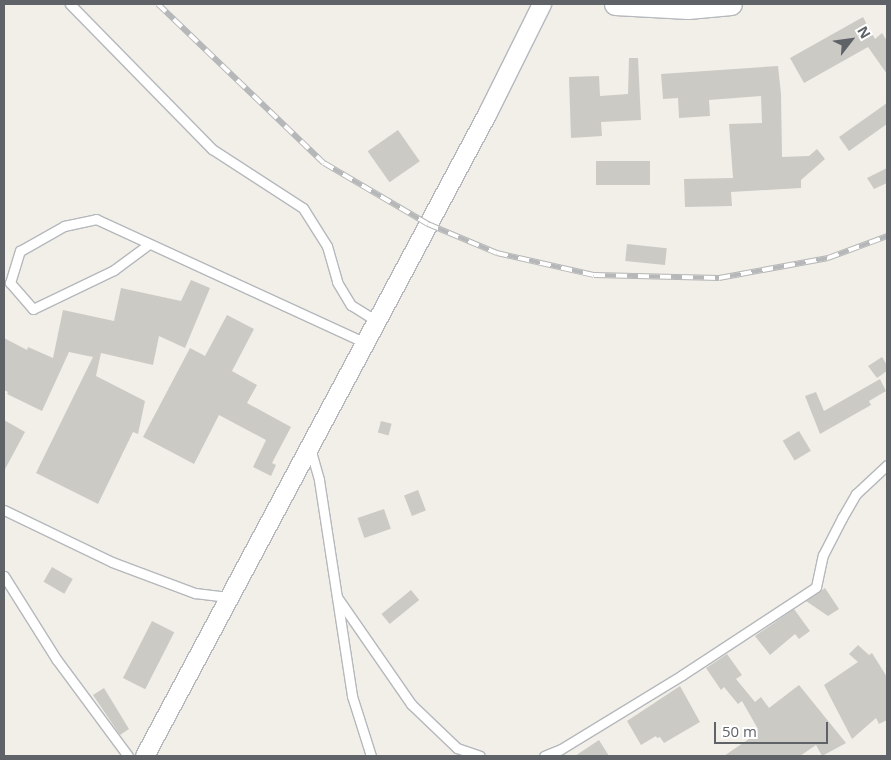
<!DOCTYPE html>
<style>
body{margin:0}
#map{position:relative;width:891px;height:760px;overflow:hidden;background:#f1efe8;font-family:"Open Sans",sans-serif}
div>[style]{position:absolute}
.building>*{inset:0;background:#cccac5;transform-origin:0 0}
.roads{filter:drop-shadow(1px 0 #b5b8bc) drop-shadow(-1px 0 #b5b8bc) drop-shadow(0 1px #b5b8bc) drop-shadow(0 -1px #b5b8bc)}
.service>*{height:9px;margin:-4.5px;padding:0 4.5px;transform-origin:4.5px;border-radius:4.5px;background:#fff}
.minor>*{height:18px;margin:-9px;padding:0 9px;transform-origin:9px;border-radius:9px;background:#fff}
.tertiary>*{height:21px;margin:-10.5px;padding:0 10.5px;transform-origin:10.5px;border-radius:10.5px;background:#fff}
.rail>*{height:5.5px;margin-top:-2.75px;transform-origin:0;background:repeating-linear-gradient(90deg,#fff 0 11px,#b6b7b8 0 22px);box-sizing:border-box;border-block:1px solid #b6b7b8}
span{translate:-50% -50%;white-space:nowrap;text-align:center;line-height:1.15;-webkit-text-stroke:4.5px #fff;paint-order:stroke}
.frame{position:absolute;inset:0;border:5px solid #5f6368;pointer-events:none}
.north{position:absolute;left:826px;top:15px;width:50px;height:50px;-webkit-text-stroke:4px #fff;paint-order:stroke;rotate:60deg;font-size:14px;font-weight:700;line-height:20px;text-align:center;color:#5f6368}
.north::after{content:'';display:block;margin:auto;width:18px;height:22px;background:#5f6368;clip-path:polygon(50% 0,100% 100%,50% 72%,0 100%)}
.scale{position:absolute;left:714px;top:722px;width:114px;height:22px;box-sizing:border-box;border:2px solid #5f6368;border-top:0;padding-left:6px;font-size:15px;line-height:18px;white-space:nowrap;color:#5f6368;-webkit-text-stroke:4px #fff;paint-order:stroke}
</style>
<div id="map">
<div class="building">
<i style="clip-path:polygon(863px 17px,875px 39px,882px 33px,887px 41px,887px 74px,868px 47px,804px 83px,790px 58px)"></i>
<i style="clip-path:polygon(629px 58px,638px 58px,641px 120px,601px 122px,602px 136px,571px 138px,569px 77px,599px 76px,600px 96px,628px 94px)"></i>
<i style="clip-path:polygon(778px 66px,781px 94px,782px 157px,809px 156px,817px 149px,825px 159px,801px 180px,801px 188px,731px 192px,732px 206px,685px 207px,684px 179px,733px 178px,729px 124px,762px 123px,761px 96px,709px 100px,710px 116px,679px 118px,678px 98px,663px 99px,661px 74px)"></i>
<i style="clip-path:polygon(887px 103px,887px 124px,849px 151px,839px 137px)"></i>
<i style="left:398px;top:130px;width:38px;height:37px;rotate:55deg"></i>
<i style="left:596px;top:161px;width:54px;height:24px"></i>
<i style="clip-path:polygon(887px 168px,887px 183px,874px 189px,867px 178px)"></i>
<i style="left:627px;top:244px;width:40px;height:17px;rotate:6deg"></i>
<i style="clip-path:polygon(191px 280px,210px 288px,185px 348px,159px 336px,153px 365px,101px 353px,96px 376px,145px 401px,138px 434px,133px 432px,98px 504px,36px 473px,93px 357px,69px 352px,42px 411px,7px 394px,8px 392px,4px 390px,4px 338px,27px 350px,28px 347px,53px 358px,63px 310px,114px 321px,121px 288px,181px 301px)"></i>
<i style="clip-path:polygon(227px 315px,254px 329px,232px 371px,257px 385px,247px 403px,291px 427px,272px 463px,276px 465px,271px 476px,253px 467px,266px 440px,219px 415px,194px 464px,143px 437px,190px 348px,205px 356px)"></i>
<i style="clip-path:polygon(882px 357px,887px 365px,887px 371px,877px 378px,868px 366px)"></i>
<i style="clip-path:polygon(880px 379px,886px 391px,869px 401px,871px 405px,820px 434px,805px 396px,816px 392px,824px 411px)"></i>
<i style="clip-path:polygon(4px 420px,25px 432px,4px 471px)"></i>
<i style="left:381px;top:421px;width:11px;height:12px;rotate:15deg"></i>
<i style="left:799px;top:431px;width:23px;height:19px;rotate:59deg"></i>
<i style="left:418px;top:490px;width:22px;height:15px;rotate:69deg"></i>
<i style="left:384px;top:509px;width:21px;height:28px;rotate:71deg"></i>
<i style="left:52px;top:567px;width:24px;height:17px;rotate:30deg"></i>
<i style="clip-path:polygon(825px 588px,839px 609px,828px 616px,806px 601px)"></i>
<i style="left:411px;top:590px;width:13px;height:38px;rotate:51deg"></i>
<i style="clip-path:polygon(794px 609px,810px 631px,799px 639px,795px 634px,770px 655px,755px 636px)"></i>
<i style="left:152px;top:621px;width:25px;height:64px;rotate:27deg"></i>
<i style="clip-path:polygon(858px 645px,869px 655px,872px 653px,887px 677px,887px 720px,879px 724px,876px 718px,852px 739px,824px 685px,858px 662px,849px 654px)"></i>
<i style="clip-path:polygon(727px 654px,742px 675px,736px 679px,755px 702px,761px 697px,769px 708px,799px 685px,846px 743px,822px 756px,816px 745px,800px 756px,724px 756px,756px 734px,754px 731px,758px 729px,742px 701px,738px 704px,724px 687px,721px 690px,706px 668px)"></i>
<i style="clip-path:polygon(680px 686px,700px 722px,664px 743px,660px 737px,657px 738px,656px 736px,641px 745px,627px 721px)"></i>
<i style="clip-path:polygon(104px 688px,129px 729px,120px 735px,93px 695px)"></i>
<i style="clip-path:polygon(599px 740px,609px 756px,575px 756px)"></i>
</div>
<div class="roads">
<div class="service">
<i style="left:70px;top:4px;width:203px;rotate:45.6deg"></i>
<i style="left:212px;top:149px;width:108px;rotate:33deg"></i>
<i style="left:303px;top:208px;width:45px;rotate:57.7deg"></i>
<i style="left:327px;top:246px;width:37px;rotate:74deg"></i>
<i style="left:337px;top:282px;width:27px;rotate:59deg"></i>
<i style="left:351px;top:305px;width:31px;rotate:32deg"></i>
<i style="left:149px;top:244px;width:44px;rotate:143.4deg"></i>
<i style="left:114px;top:270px;width:90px;rotate:154.3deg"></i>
<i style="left:33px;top:309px;width:35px;rotate:-131deg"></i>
<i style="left:10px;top:283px;width:34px;rotate:-73deg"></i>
<i style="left:20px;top:251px;width:51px;rotate:-29.6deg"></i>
<i style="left:64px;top:226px;width:33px;rotate:-12deg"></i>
<i style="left:96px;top:219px;width:296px;rotate:24.7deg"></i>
<i style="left:310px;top:448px;width:33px;rotate:74deg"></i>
<i style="left:319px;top:480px;width:219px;rotate:81.3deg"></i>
<i style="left:352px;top:696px;width:63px;rotate:72.4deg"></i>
<i style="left:4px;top:510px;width:120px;rotate:25.7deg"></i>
<i style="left:112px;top:562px;width:89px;rotate:20.5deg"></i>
<i style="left:195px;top:593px;width:35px;rotate:7deg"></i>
<i style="left:4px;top:576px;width:99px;rotate:57.8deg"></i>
<i style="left:57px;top:660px;width:119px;rotate:53.5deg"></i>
<i style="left:337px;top:597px;width:130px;rotate:55.3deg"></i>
<i style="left:411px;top:704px;width:64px;rotate:43.7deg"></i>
<i style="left:457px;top:748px;width:24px;rotate:19deg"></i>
<i style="left:544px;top:756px;width:18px;rotate:-22deg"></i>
<i style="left:561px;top:749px;width:142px;rotate:-31.4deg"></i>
<i style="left:682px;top:675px;width:160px;rotate:-33.3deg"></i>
<i style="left:816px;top:587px;width:33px;rotate:-78deg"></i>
<i style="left:823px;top:555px;width:42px;rotate:-62.8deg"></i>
<i style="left:842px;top:518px;width:28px;rotate:-60deg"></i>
<i style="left:856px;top:494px;width:42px;rotate:-43.1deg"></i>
</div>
<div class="minor">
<i style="left:145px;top:756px;width:729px;rotate:-61.92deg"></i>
<i style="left:488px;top:113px;width:122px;rotate:-63.6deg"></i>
</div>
<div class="tertiary">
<i style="left:615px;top:4px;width:73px;rotate:3.1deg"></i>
<i style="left:688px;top:8px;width:43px;rotate:-5.3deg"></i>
</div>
</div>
<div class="rail">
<i style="left:158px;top:4px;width:230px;rotate:43.8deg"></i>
<i style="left:324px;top:163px;width:121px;rotate:30.4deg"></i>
<i style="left:428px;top:224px;width:75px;rotate:22.8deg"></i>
<i style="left:497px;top:253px;width:99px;rotate:12.8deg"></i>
<i style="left:594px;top:275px;width:125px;rotate:1.4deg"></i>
<i style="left:719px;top:278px;width:111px;rotate:-10.4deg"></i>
<i style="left:828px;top:258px;width:63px;rotate:-20.4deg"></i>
</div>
<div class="frame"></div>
<div class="north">N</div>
<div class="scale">50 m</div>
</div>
